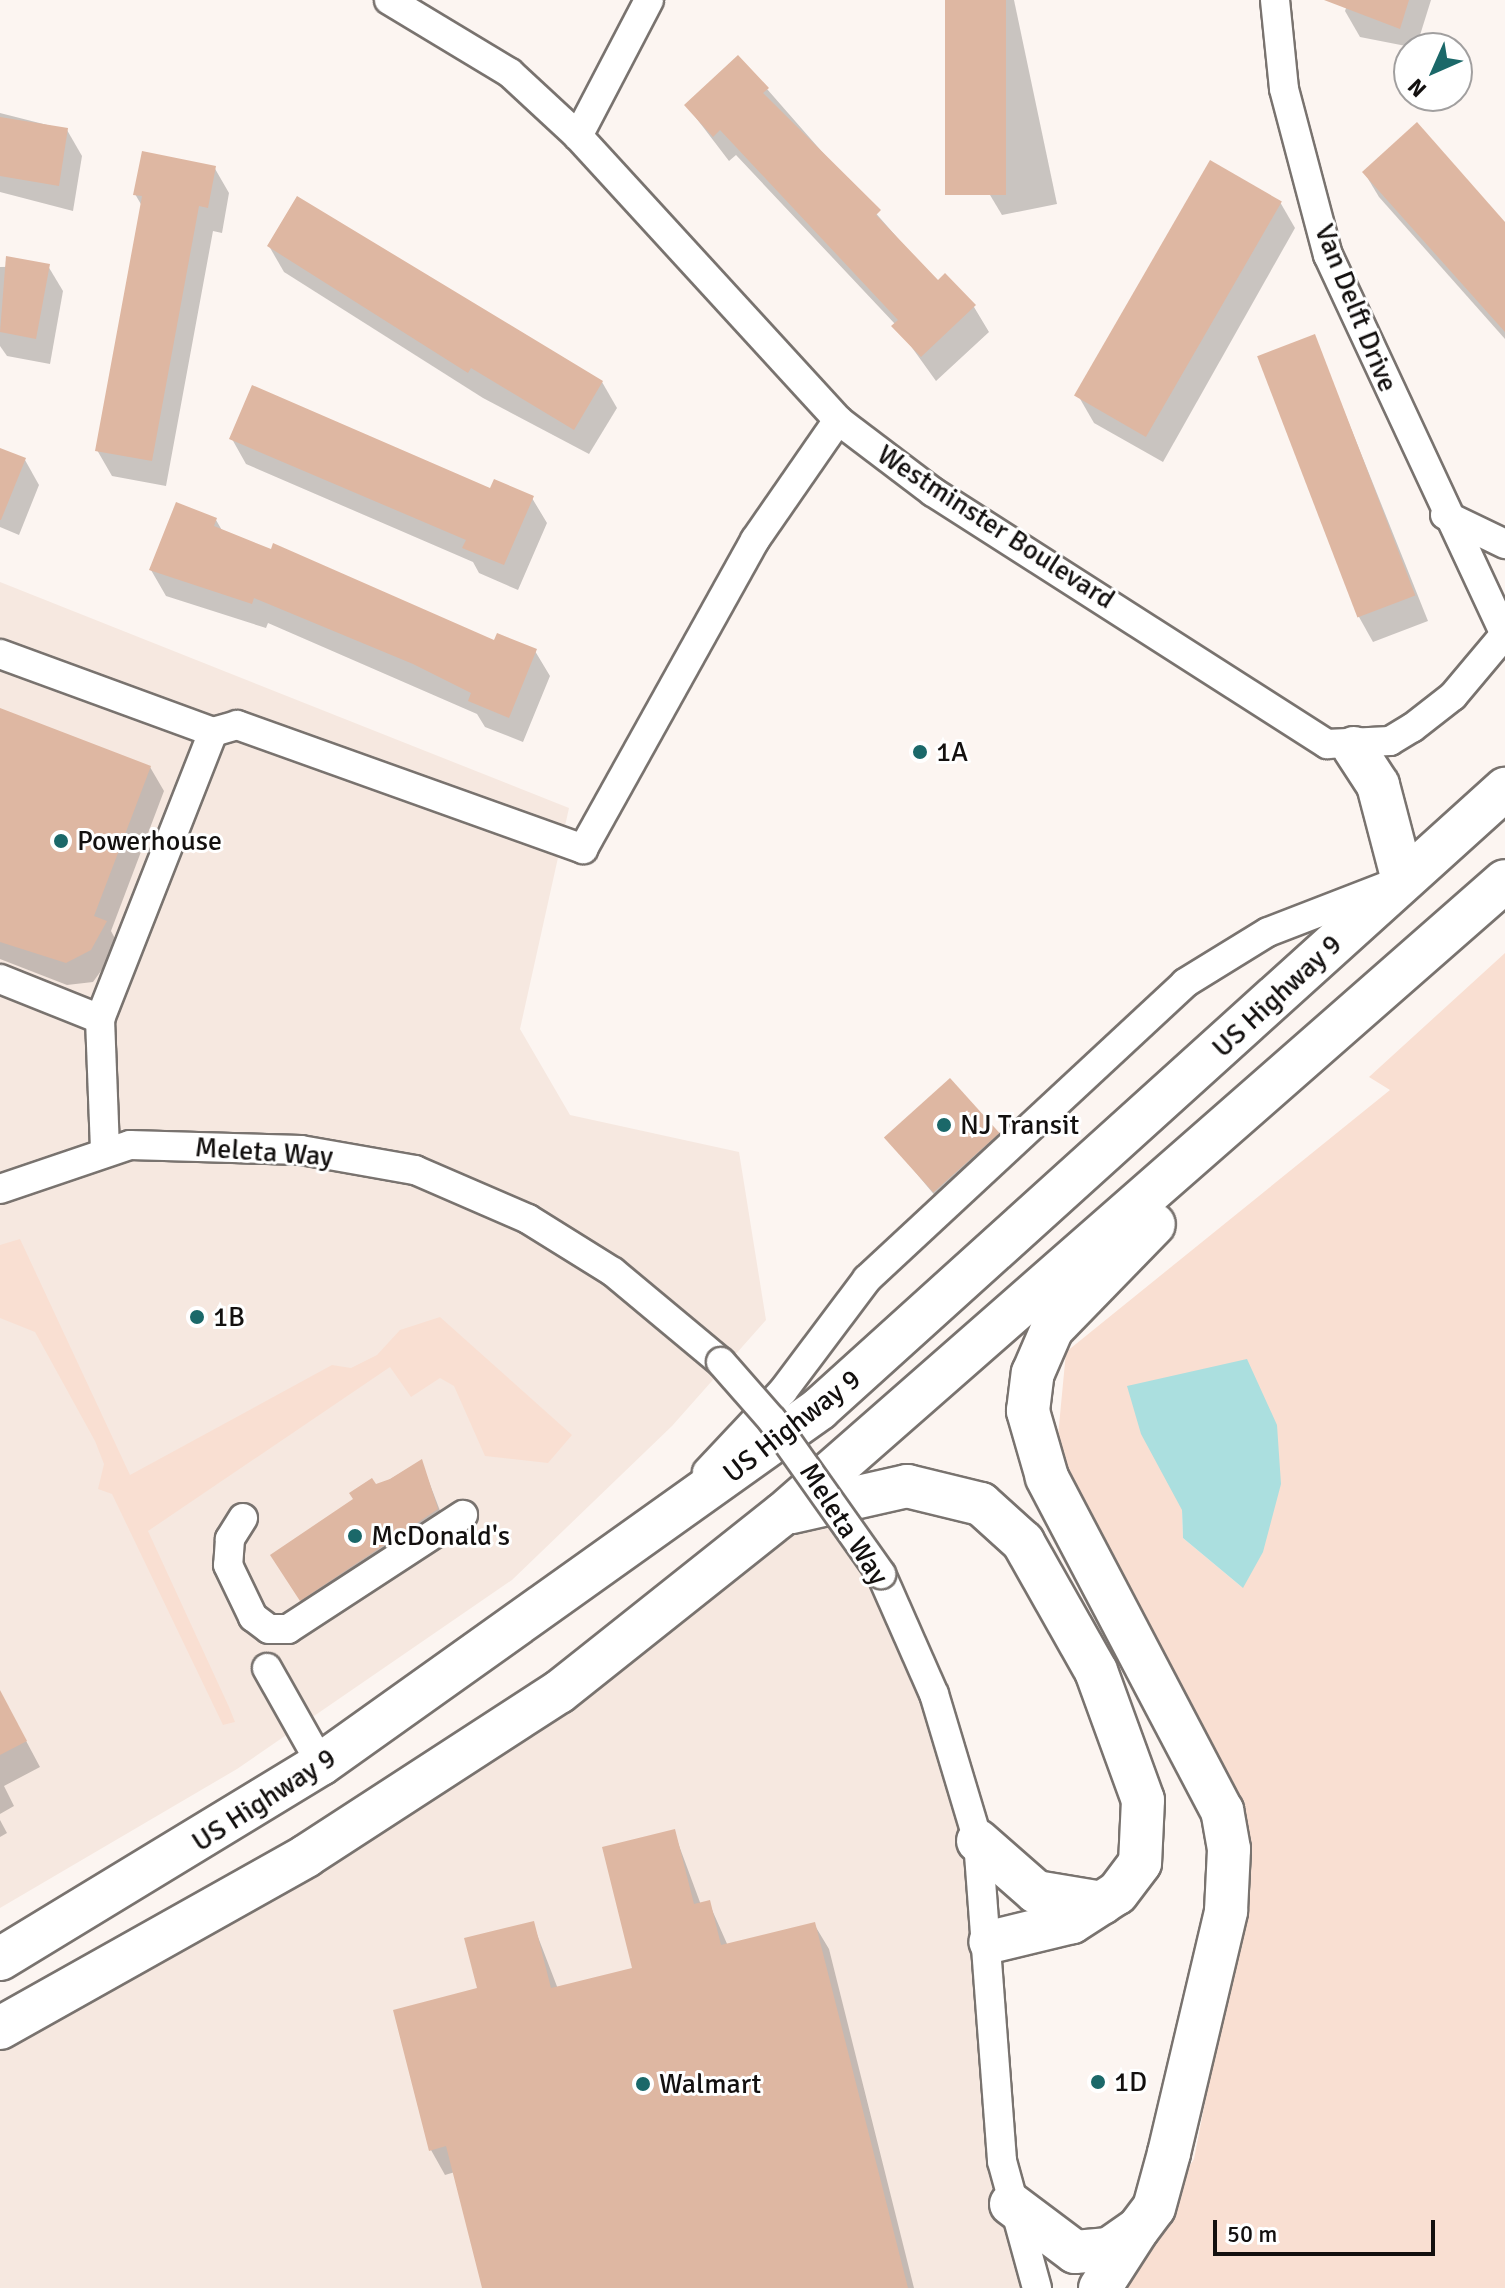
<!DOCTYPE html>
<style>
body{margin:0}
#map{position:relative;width:1505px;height:2288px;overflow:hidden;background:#fcf5f1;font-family:Signika,sans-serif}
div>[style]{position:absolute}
.built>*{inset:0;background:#f6e8e0}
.green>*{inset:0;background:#f9dfd2}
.water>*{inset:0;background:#abdfdf}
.shadow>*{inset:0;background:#0003}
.building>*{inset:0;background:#deb7a2;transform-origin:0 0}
.roads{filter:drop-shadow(2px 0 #79736f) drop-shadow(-2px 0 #79736f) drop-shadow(0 2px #79736f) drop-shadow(0 -2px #79736f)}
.minor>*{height:28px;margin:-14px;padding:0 14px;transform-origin:14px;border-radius:14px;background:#fff}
.highway>*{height:42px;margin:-21px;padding:0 21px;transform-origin:21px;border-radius:21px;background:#fff}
.bridges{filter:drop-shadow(2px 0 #79736f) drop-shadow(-2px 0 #79736f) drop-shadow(0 2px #79736f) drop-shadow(0 -2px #79736f)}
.minor-bridge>*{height:28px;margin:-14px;padding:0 14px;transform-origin:14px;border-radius:14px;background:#fff}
.dots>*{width:22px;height:22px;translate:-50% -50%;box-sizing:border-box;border:4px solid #fff;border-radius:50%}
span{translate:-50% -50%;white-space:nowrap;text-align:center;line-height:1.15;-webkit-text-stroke:6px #fff;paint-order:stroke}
.street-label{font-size:28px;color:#13100f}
.poi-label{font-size:28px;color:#13100f}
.left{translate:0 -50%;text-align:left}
.north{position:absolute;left:1393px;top:32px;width:80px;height:80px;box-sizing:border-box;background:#fff;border:2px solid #a19f9f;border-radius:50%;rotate:225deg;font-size:22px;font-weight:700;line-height:32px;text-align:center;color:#13100f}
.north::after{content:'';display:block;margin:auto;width:28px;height:36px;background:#1b6869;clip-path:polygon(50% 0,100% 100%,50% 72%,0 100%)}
.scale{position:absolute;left:1213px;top:2220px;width:222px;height:36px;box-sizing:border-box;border:4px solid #13100f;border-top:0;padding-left:10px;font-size:24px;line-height:28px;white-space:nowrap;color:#13100f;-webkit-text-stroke:6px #fff;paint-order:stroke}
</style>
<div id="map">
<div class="built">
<i style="clip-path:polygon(0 582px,569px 808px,520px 1029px,570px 1115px,739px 1152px,766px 1320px,672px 1426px,512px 1580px,237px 1769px,0 1908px)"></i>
<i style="clip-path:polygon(827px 1494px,856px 1535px,978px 1841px,1002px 2161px,1037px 2288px,0 2288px,0 2028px)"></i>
</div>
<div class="green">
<i style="clip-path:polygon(evenodd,1505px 953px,1505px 2288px,1111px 2288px,1194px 2159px,1252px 1860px,1056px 1457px,1066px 1352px,1390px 1090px,1369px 1077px,1505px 953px,1182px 1510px,1243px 1588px,1183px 1538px,1182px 1510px)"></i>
<i style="clip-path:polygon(20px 1239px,130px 1475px,332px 1365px,351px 1368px,377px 1355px,400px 1330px,440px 1317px,572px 1435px,548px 1463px,485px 1456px,454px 1386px,440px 1378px,411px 1397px,390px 1367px,148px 1531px,229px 1707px,235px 1722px,223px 1725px,112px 1494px,98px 1489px,104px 1464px,95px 1441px,35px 1332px,0 1318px,0 1245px)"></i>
</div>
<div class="water">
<i style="clip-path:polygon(1247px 1359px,1277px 1425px,1281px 1484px,1263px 1552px,1243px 1588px,1183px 1538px,1182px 1510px,1141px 1434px,1127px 1386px)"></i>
</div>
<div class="shadow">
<i style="clip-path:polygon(947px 0,1014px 0,1057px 204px,1002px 215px,987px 190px)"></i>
<i style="clip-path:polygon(1349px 0,1431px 0,1416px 48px,1360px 37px,1345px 11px)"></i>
<i style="clip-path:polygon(767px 89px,937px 283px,974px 307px,989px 332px,936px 381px,895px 324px,736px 155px,729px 161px,687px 106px)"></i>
<i style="clip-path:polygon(0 113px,67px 130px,82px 156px,73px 211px,0 192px)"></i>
<i style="clip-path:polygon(214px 167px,229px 193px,222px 233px,213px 231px,166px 486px,112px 476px,97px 450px,142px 206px,135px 194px)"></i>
<i style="clip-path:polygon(1364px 172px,1505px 225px,1505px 339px,1379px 197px)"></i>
<i style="clip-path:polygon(1280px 202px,1295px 228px,1163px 462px,1094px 423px,1079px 397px)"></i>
<i style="clip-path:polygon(269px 246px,602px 382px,617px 408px,589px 454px,483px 398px,284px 272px)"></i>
<i style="clip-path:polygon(48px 266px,63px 291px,50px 364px,7px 356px,0 346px,0 267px)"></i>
<i style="clip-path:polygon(1314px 336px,1428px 621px,1373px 642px,1359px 617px)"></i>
<i style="clip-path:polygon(232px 439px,532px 498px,547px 523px,518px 590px,479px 573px,473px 562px,246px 464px)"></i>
<i style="clip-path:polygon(0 450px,25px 460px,39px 485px,19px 535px,0 527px)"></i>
<i style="clip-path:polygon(216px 520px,223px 532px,495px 643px,535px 651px,550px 676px,523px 742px,485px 727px,477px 714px,268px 623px,266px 628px,166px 596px,151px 570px)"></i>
<i style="clip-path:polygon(0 710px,150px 767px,164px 791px,111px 931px,119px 946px,93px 982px,67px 985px,0 959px)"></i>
<i style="clip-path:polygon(997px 1134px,1008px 1153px,947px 1210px,891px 1143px)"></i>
<i style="clip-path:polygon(421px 1461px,447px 1529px,313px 1619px,284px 1575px,355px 1500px)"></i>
<i style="clip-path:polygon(0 1692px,40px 1767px,4px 1786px,14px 1806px,0 1814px)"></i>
<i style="clip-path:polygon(0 1820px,7px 1833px,0 1837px)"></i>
<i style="clip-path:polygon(674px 1832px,701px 1905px,709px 1903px,728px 1946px,814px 1924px,829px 1949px,914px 2288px,484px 2288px,455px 2172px,445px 2175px,431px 2150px,479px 1990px,533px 1924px,558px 1989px,635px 1970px)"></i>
</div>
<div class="building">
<i style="left:945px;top:0;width:61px;height:195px"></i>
<i style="clip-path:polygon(1324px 0,1409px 0,1400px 29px)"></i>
<i style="clip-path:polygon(738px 55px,769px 88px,763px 93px,881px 210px,876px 215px,938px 280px,945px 273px,976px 305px,921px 357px,891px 326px,898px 320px,720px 130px,713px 137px,684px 105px)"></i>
<i style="clip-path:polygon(0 117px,68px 128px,59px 186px,0 176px)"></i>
<i style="clip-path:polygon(1417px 122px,1505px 222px,1505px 332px,1362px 172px)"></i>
<i style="clip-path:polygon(142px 151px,216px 166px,208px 208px,199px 206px,152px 461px,95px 451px,142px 196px,133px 195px)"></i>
<i style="left:1210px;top:160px;width:83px;height:272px;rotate:30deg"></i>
<i style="clip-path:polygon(297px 196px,603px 381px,574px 430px,471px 368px,468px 373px,267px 246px)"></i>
<i style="clip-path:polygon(6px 256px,50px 264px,36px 339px,0 332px)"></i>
<i style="left:1315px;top:334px;width:280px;height:62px;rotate:69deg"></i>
<i style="clip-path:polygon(252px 385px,490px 488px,494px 479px,534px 496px,504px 565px,462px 548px,466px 540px,229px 439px)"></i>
<i style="clip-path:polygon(0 448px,26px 458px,1px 520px,0 520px)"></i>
<i style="clip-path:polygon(176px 502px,217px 518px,214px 526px,271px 549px,273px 543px,494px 640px,497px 633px,537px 649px,509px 718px,468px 701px,471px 693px,413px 664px,254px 598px,252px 604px,149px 570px)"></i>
<i style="clip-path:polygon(0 708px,151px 766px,94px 916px,107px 921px,91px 950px,66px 963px,0 942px)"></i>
<i style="left:950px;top:1078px;width:74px;height:89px;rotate:48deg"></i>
<i style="clip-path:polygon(422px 1459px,438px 1509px,300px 1601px,270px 1555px,353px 1499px,349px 1493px,372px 1478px,376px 1484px,390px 1479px)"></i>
<i style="clip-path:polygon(0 1690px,27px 1741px,0 1755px)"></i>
<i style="clip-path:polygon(675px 1829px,694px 1904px,710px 1900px,721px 1945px,815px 1922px,908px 2288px,482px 2288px,446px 2146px,429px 2151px,393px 2010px,477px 1988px,464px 1938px,534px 1921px,551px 1988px,632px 1968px,602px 1847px)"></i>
</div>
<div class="roads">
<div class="minor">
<i style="left:389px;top:0;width:141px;rotate:31.1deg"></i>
<i style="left:510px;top:73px;width:93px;rotate:42.8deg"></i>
<i style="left:578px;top:136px;width:385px;rotate:47.5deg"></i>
<i style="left:838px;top:420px;width:119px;rotate:37.2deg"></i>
<i style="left:933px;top:492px;width:468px;rotate:32.6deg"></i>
<i style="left:1327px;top:744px;width:63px;rotate:-2.7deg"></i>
<i style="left:1390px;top:741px;width:26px;rotate:-31deg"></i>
<i style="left:1412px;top:728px;width:52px;rotate:-38deg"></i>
<i style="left:1453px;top:696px;width:81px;rotate:-50deg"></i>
<i style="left:1275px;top:0;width:89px;rotate:84.2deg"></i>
<i style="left:1284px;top:89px;width:172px;rotate:75.2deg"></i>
<i style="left:1328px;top:255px;width:418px;rotate:65deg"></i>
<i style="left:578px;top:136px;width:153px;rotate:-62.4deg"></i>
<i style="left:1445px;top:515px;width:67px;rotate:25.8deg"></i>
<i style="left:0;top:654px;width:227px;rotate:20.1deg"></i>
<i style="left:0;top:979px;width:108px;rotate:21.8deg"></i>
<i style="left:100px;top:1019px;width:308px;rotate:-68.5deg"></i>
<i style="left:213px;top:732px;width:25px;rotate:-16deg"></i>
<i style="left:237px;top:725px;width:368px;rotate:19.7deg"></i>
<i style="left:583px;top:849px;width:354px;rotate:-60.9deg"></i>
<i style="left:755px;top:540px;width:146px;rotate:-55.3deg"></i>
<i style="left:100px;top:1019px;width:131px;rotate:87.8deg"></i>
<i style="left:0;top:1189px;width:137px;rotate:-18.7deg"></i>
<i style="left:130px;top:1145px;width:171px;rotate:1.7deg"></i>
<i style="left:301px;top:1150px;width:116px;rotate:10deg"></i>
<i style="left:415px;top:1170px;width:123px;rotate:23.4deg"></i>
<i style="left:528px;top:1219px;width:100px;rotate:31.9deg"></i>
<i style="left:613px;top:1272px;width:141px;rotate:39.8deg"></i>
<i style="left:707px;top:1472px;width:111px;rotate:-46.8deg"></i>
<i style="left:783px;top:1391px;width:140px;rotate:-53.1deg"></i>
<i style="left:867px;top:1279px;width:434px;rotate:-42.9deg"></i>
<i style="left:1185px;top:983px;width:97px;rotate:-31.6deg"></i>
<i style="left:1268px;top:932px;width:128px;rotate:-21.1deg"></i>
<i style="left:243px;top:1518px;width:25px;rotate:122deg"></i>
<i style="left:230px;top:1539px;width:26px;rotate:94deg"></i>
<i style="left:228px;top:1565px;width:58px;rotate:64.3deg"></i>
<i style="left:253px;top:1617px;width:20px;rotate:37deg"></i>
<i style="left:269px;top:1629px;width:19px"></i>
<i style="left:288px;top:1629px;width:209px;rotate:-33.1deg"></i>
<i style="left:881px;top:1574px;width:131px;rotate:66.2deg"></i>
<i style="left:934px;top:1694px;width:153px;rotate:73.3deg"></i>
<i style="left:978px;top:1841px;width:321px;rotate:85.7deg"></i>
<i style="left:1002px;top:2161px;width:132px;rotate:74.6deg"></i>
<i style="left:267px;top:1668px;width:110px;rotate:60.6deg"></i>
</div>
<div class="highway">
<i style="left:1354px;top:748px;width:44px;rotate:57deg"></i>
<i style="left:1378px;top:785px;width:98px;rotate:75.3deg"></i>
<i style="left:792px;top:1512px;width:118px;rotate:-12.7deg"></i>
<i style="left:907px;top:1486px;width:76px;rotate:13.7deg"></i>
<i style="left:981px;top:1504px;width:57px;rotate:42.1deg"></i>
<i style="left:1023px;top:1542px;width:148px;rotate:60.5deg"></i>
<i style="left:1096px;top:1671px;width:137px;rotate:70deg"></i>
<i style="left:1143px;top:1800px;width:63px;rotate:92.7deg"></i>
<i style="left:1140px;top:1863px;width:38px;rotate:127deg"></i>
<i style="left:1117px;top:1893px;width:54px;rotate:147.2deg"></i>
<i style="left:1072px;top:1922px;width:84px;rotate:166.3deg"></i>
<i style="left:978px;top:1841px;width:77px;rotate:41.3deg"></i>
<i style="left:1036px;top:1892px;width:67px;rotate:9.5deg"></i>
<i style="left:0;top:1959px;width:376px;rotate:-31.3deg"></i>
<i style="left:321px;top:1764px;width:612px;rotate:-35.48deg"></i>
<i style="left:819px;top:1409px;width:925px;rotate:-42.11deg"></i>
<i style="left:0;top:2028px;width:351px;rotate:-29.3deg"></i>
<i style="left:306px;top:1856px;width:302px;rotate:-33deg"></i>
<i style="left:559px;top:1692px;width:286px;rotate:-38.5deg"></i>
<i style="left:783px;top:1514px;width:960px;rotate:-41.24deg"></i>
<i style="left:1011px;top:2204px;width:80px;rotate:36.9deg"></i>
<i style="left:1075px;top:2252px;width:34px;rotate:-5deg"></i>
<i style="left:1109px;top:2249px;width:35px;rotate:-35deg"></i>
<i style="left:1138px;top:2229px;width:26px;rotate:-53deg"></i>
<i style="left:1154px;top:2208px;width:57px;rotate:-74.7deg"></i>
<i style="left:1169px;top:2153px;width:249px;rotate:-76.7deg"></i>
<i style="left:1226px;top:1911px;width:62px;rotate:-87.2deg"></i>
<i style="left:1229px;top:1849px;width:39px;rotate:-100deg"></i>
<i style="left:1222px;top:1811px;width:377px;rotate:-117.7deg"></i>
<i style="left:1047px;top:1477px;width:69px;rotate:-106.1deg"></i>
<i style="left:1028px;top:1411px;width:38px;rotate:-83deg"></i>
<i style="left:1033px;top:1373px;width:48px;rotate:-66.6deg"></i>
<i style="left:1052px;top:1329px;width:146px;rotate:-45.8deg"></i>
<i style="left:1100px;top:2288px;width:67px;rotate:-57.3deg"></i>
</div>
</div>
<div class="bridges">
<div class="minor-bridge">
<i style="left:721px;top:1362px;width:77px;rotate:48.7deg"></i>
<i style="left:772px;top:1420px;width:189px;rotate:54.7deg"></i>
</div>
</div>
<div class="dots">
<i style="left:920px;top:752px;background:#1b6869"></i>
<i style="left:61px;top:841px;background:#1b6869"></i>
<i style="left:944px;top:1125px;background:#1b6869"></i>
<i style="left:197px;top:1317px;background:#1b6869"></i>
<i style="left:355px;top:1536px;background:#1b6869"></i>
<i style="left:1098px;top:2082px;background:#1b6869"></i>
<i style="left:643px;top:2084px;background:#1b6869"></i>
</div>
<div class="street-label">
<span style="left:1356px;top:308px;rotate:68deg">Van Delft Drive</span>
<span style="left:996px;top:527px;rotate:33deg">Westminster Boulevard</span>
<span style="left:1277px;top:996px;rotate:-43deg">US Highway 9</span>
<span style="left:264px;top:1152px;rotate:4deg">Meleta Way</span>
<span style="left:792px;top:1426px;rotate:-38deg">US Highway 9</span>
<span style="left:844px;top:1524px;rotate:57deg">Meleta Way</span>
<span style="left:264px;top:1800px;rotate:-33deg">US Highway 9</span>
</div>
<div class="poi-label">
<span class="left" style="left:936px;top:752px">1A</span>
<span class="left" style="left:77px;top:841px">Powerhouse</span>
<span class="left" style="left:960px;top:1125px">NJ Transit</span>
<span class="left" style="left:213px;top:1317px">1B</span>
<span class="left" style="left:371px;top:1536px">McDonald's</span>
<span class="left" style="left:1114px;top:2082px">1D</span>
<span class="left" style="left:659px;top:2084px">Walmart</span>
</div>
<div class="north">N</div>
<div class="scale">50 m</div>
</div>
